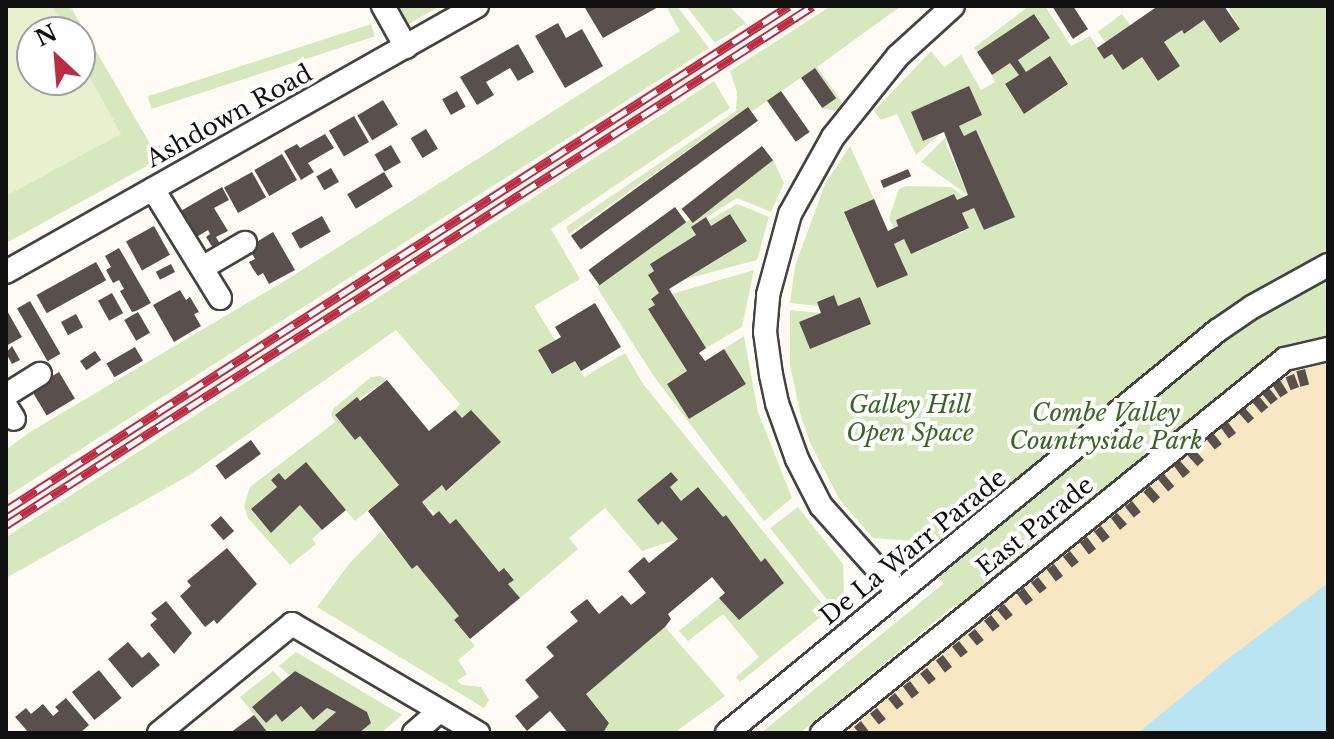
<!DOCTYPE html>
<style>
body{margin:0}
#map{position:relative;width:1334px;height:739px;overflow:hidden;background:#fefbf4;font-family:"Libre Baskerville",serif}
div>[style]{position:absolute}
.green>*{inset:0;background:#d8e8be;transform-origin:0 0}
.sand>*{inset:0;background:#f8e7c3}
.pitch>*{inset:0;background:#e8f0d0}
.water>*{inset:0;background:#bbe4f3}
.building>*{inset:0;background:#59504d;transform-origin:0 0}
.roads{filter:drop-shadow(2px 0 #434343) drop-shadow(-2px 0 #434343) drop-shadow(0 2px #434343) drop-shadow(0 -2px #434343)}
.minor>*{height:22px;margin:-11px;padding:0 11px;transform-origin:11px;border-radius:11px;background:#fff}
.rail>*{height:9px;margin-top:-4.5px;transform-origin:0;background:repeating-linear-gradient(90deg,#fff 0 18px,#ba2e43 0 36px);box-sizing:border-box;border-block:2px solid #ba2e43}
span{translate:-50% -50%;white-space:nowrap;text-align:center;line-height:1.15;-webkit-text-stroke:8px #fff;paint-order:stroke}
.street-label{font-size:24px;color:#101010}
.park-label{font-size:24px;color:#386623;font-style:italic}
.frame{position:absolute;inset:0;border:8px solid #101010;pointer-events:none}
.north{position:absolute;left:16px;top:16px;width:80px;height:80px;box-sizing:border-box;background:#fff;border:2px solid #9f9f9f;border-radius:50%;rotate:334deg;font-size:22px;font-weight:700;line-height:32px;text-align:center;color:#101010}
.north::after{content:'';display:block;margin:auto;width:28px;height:36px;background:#ba2e43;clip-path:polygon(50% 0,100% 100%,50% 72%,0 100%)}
</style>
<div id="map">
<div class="green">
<i style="clip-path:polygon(evenodd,6px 6px,70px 6px,153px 149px,160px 145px,165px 156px,6px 243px,6px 6px,32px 32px,80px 32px,80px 80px,32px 80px,32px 32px)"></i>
<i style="clip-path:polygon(402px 6px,440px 6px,407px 25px,396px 9px)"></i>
<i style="clip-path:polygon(666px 6px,677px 6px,709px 48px,6px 497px,6px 450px,30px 432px,291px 277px,680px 31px)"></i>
<i style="clip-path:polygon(686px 6px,729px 6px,746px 23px,715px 43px)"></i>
<i style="clip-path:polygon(831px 6px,901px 6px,817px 67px,842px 102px,841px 106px,836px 111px,821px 108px,836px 98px,815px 68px,751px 112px,747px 108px,569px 234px,566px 227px,736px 111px,737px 92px,730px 71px)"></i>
<i style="clip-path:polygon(1029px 6px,1045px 6px,1071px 46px,1090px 36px,1104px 58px,1112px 54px,1123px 69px,1142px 57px,1158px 81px,1180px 66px,1164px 42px,1182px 30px,1184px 34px,1204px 20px,1220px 43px,1240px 29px,1227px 6px,1328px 6px,1328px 733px,1044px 733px,956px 604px,800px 733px,761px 733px,943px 584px,913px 541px,873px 538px,840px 500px,811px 445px,801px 417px,790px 365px,790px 310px,821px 313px,799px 322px,810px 349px,871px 324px,860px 297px,838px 306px,833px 295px,817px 302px,818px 306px,790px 303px,795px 266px,825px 184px,850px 146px,874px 199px,844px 213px,877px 288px,908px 275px,894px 244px,904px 239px,911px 254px,969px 229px,962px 213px,974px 208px,984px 230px,1014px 216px,976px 131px,964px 136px,959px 126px,969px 87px,911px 112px,923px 141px,940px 134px,916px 155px,897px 114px,881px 120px,874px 111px,931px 51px,944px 67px,961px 55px,981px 90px,995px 82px,992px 75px,1010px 63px,1019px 75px,1005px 85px,1024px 113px,1068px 85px,1050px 57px,1026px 72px,1018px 60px,1050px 38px,1035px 14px,977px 52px,974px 48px)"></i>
<i style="left:1122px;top:14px;width:14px;height:30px;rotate:54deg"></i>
<i style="left:371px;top:24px;width:13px;height:235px;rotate:72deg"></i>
<i style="clip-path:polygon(714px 81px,730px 108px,551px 229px,580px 279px,534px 306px,555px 340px,538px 350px,552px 374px,575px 361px,584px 377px,625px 353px,643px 384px,828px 611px,740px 682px,736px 677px,759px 657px,723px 614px,688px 641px,679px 631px,719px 598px,728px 606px,773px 568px,765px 559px,761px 562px,726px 516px,723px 517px,698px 487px,681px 501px,670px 487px,670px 472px,637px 500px,657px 524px,662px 521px,678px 539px,642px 551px,605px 508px,569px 538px,578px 549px,520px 598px,508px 584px,514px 579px,505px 568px,499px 572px,422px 502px,442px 485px,447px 491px,501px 442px,471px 411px,462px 418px,455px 410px,460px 404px,396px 330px,188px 476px,6px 578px,6px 537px)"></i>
<i style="clip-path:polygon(946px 137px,946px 144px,968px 195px,921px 162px)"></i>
<i style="clip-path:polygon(773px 160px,784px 183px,771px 212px,737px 198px,691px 227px,696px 235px,650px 264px,654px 271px,648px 275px,659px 293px,651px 298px,655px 305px,649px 309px,687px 371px,667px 384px,689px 419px,746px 384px,724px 349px,744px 336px,758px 412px,792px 498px,764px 521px,655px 378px,596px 286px)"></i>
<i style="clip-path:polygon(906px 186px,951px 187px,964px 197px,957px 200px,954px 194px,896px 220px,898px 226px,894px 228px,889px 218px,899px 189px)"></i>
<i style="clip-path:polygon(737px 204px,769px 217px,757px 260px,686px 279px,747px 241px,730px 214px,711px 226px,708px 221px)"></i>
<i style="clip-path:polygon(754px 270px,742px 327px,706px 348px,672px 294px)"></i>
<i style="clip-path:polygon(380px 376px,387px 380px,335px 415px,355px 439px,360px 436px,399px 485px,355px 521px,306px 463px,285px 480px,279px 473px,277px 487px,251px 510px,271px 533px,300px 505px,322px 530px,312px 539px,316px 544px,290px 565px,248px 518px,244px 506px,250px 487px,335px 422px,331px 415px,333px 409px,371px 377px)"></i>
<i style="clip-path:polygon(798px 507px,843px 564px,844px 596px,832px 606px,770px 528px)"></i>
<i style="clip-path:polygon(381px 531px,412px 568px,417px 565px,459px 616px,454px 621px,475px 646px,458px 660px,467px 674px,457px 681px,462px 685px,481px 687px,489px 700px,484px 708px,317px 607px,349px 564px)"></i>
<i style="clip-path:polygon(665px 627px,725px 696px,674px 733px,603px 733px,609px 722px,586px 694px)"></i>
<i style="clip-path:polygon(296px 652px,402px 715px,381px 733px,359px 733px,367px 712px,295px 671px,289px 675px,279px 666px)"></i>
<i style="clip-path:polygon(273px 671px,283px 681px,252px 707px,276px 714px,283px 722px,301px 706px,313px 720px,327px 708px,336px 712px,312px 733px,268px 733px,240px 697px)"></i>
</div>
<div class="sand">
<i style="clip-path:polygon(1328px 363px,1328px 733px,840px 733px,1271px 382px,1297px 368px)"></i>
</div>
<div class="pitch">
<i style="clip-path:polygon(6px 6px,52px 6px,66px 32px,32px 32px,32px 80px,80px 80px,80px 59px,121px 134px,6px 196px)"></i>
</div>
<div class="water">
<i style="clip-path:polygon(1328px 583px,1328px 733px,1138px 733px,1229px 658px)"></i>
</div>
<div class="building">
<i style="clip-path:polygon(588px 6px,660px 6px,603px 38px,585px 8px)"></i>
<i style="clip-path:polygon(1052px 6px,1073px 6px,1088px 29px,1073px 39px)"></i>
<i style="clip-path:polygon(1158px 6px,1224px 6px,1240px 29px,1220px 43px,1204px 20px,1184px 34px,1182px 30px,1164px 42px,1180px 66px,1158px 81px,1142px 57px,1123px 70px,1112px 54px,1104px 59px,1097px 48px)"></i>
<i style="clip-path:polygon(1034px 14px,1050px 38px,1018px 60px,1026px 72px,1050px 56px,1068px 84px,1024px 114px,1005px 84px,1019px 75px,1010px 63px,992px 75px,977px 52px)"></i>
<i style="clip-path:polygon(558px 23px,566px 38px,582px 29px,603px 66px,565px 88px,535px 36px)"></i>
<i style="clip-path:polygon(518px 44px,534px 72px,518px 81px,510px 68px,486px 82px,494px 95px,477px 105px,460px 77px)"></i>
<i style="left:815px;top:68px;width:37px;height:17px;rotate:55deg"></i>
<i style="clip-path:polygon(969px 86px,982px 115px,959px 126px,964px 136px,976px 130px,1015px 217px,984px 230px,974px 208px,962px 213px,969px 228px,911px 254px,904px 239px,894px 244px,908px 275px,877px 288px,844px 212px,874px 199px,888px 231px,898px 226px,896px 220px,954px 194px,957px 200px,968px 195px,944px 132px,923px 141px,911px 112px)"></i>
<i style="left:457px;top:91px;width:18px;height:17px;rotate:61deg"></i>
<i style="left:781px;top:91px;width:50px;height:17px;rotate:55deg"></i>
<i style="left:383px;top:100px;width:29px;height:30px;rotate:59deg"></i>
<i style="left:748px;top:107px;width:17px;height:219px;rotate:54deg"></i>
<i style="left:354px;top:116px;width:30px;height:29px;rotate:60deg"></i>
<i style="left:426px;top:129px;width:23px;height:18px;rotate:59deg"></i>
<i style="clip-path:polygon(325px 134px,334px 148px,308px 163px,314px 172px,301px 180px,284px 151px,297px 144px,300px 148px)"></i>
<i style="left:391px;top:145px;width:20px;height:19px;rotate:60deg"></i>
<i style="left:762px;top:146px;width:18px;height:102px;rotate:52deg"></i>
<i style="left:282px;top:154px;width:30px;height:32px;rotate:60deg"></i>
<i style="left:331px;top:168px;width:16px;height:17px;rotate:60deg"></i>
<i style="left:908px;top:169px;width:8px;height:30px;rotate:67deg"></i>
<i style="left:252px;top:172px;width:29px;height:32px;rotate:61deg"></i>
<i style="left:384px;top:172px;width:17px;height:43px;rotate:59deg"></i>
<i style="clip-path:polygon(222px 187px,229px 200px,214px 208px,228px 231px,216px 237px,222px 247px,215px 251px,206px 237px,210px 234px,208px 230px,195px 238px,179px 212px)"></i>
<i style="left:675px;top:207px;width:19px;height:107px;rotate:54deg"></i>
<i style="clip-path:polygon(730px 214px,747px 241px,669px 289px,706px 348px,699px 353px,705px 361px,724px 349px,746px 384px,689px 419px,667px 384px,687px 371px,648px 309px,655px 305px,651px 299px,659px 293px,648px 275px,654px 271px,650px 264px,696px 235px,691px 227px,706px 217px,711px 226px)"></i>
<i style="left:322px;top:216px;width:18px;height:35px;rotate:61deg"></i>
<i style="left:154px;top:226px;width:33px;height:32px;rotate:61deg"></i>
<i style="clip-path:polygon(273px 232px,295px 270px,269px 284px,263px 273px,258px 276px,253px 269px,249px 262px,255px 259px,248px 247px)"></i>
<i style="clip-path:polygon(119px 248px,151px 303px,136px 311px,132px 312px,120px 291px,124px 289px,119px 280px,113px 283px,106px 270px,111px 267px,105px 256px)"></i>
<i style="left:96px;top:262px;width:21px;height:68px;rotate:61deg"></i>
<i style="left:171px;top:264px;width:9px;height:17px;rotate:63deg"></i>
<i style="clip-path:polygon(180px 290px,186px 300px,190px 297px,199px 312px,194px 314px,201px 326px,174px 342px,153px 305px)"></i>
<i style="left:112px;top:293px;width:23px;height:16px;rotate:61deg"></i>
<i style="clip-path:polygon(834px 295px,838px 306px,860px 297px,871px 324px,810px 349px,799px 322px,821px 313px,817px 302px)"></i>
<i style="left:30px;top:301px;width:61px;height:15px;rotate:60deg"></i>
<i style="clip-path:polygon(595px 303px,621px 347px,581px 371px,575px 361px,552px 374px,538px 350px,561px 337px,555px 327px)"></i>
<i style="clip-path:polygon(6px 309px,22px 337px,6px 346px)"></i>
<i style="left:138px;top:312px;width:24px;height:16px;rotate:60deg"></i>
<i style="left:76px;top:314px;width:15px;height:17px;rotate:62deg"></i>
<i style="clip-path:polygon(12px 346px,20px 360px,12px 364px,6px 353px)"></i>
<i style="left:135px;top:347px;width:16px;height:33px;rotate:60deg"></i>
<i style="left:95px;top:351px;width:11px;height:18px;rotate:56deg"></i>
<i style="left:1305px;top:369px;width:16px;height:9px;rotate:75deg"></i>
<i style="left:59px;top:372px;width:31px;height:33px;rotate:59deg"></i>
<i style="left:1294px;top:374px;width:14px;height:9px;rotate:69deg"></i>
<i style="clip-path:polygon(387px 380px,429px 431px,455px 410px,462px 418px,471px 410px,501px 442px,446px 491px,442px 485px,422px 502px,433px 516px,439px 511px,450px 524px,456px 519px,499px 572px,504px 568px,514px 580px,508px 584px,520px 598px,470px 639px,454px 620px,459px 616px,417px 565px,412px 569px,368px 511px,399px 485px,360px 436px,355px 440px,335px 415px,357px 397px,360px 401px)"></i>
<i style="left:1280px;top:380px;width:15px;height:9px;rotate:58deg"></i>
<i style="left:1269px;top:388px;width:14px;height:9px;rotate:51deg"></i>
<i style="left:1258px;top:395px;width:16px;height:9px;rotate:50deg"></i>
<i style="left:1244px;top:407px;width:15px;height:8px;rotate:48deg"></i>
<i style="left:1227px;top:421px;width:15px;height:9px;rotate:53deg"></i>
<i style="left:1213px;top:433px;width:14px;height:9px;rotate:51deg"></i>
<i style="left:251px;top:440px;width:17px;height:44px;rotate:54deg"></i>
<i style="left:1194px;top:449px;width:15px;height:9px;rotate:48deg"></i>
<i style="clip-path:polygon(1180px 461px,1190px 472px,1183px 478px,1174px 466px)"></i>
<i style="clip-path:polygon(306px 462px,346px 510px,322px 530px,300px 505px,271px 533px,251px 509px,277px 487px,271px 480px,279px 473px,285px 480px)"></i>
<i style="clip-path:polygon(671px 472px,678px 480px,670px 487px,681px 501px,698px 487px,723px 517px,726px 515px,761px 562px,765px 558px,784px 583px,739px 620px,719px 598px,725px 593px,712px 577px,668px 614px,671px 619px,665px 627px,586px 694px,609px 723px,603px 733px,568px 733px,550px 711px,527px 731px,515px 716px,539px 697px,525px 680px,554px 656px,546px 647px,578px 621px,570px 612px,587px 599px,599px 614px,622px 595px,631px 605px,646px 593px,628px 571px,644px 557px,649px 563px,678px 539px,662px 521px,658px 525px,637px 500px)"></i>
<i style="left:1164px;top:474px;width:16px;height:8px;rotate:50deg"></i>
<i style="left:1150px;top:486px;width:15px;height:9px;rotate:48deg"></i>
<i style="left:1132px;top:501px;width:14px;height:9px;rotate:51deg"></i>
<i style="clip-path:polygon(1117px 513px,1127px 524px,1120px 530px,1111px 518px)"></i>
<i style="left:221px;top:516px;width:20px;height:14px;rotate:49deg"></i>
<i style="left:1101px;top:526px;width:14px;height:9px;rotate:51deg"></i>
<i style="left:1087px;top:537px;width:15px;height:9px;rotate:53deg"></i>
<i style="clip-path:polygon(227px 548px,257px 584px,217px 624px,214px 620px,205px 627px,180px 596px,191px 586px,187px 581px)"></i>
<i style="left:1070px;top:551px;width:14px;height:9px;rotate:51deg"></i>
<i style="left:1054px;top:564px;width:15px;height:9px;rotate:53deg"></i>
<i style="left:1038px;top:577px;width:14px;height:9px;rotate:51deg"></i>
<i style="left:1024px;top:588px;width:15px;height:9px;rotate:53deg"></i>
<i style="clip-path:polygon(166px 601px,192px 633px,174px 654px,150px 625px,157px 619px,151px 613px)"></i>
<i style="left:1004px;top:604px;width:14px;height:9px;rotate:51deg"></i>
<i style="left:991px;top:615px;width:14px;height:9px;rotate:51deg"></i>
<i style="left:975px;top:629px;width:14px;height:9px;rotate:51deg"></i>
<i style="left:959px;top:641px;width:14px;height:9px;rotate:51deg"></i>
<i style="clip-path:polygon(128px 642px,142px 658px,149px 652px,160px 665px,132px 688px,108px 659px)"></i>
<i style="left:943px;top:655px;width:15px;height:9px;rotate:53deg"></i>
<i style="left:927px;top:668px;width:14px;height:9px;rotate:51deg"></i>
<i style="left:99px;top:670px;width:36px;height:35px;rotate:51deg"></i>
<i style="clip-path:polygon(295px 671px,367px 712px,371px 723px,359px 733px,312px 733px,336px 712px,327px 708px,313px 720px,301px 706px,282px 722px,276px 714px,266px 723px,252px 707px)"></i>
<i style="left:910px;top:681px;width:15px;height:9px;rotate:53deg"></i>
<i style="left:895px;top:693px;width:14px;height:9px;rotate:51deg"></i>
<i style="clip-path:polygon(66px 698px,89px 725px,80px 733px,29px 733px,15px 717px,26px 708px,31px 714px,43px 704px,53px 716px,59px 711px,55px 707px)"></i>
<i style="left:877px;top:708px;width:14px;height:9px;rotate:51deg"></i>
<i style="clip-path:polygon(254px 715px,268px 733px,230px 733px)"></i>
<i style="clip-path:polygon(861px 721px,870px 733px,859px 733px,854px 727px)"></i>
</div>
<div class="roads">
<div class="minor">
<i style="left:383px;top:6px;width:47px;rotate:60.7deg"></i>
<i style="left:153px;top:189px;width:128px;rotate:58.4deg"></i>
<i style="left:202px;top:268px;width:50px;rotate:-30.2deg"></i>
<i style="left:6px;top:272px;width:541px;rotate:-29.46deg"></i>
<i style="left:6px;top:395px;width:40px;rotate:-32deg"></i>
<i style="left:6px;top:406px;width:15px;rotate:58deg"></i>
<i style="left:898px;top:592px;width:115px;rotate:-131.8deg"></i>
<i style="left:821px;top:506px;width:53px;rotate:-117.1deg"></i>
<i style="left:797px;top:459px;width:59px;rotate:-109.7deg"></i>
<i style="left:777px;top:403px;width:29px;rotate:-102deg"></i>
<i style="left:771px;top:375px;width:43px;rotate:-97.9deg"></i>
<i style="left:765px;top:332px;width:37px;rotate:-85deg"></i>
<i style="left:768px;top:295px;width:84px;rotate:-74.8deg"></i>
<i style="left:790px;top:214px;width:88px;rotate:-60.8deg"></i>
<i style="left:833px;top:137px;width:104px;rotate:-51.3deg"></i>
<i style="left:898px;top:56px;width:74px;rotate:-42.3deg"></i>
<i style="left:159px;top:733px;width:172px;rotate:-39.3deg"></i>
<i style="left:292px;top:624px;width:216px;rotate:30.4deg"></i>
<i style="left:414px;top:733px;width:33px;rotate:-41deg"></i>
<i style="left:727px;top:733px;width:634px;rotate:-39.37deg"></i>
<i style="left:1217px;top:331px;width:42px;rotate:-34.4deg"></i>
<i style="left:1252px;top:307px;width:87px;rotate:-28.9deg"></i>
<i style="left:822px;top:733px;width:595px;rotate:-38.93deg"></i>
<i style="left:1285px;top:359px;width:44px;rotate:-13.1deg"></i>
</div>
</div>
<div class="rail">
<i style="left:6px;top:510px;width:931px;rotate:-32.77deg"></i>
<i style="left:6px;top:525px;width:959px;rotate:-32.75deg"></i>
</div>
<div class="street-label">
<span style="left:229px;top:116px;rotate:-29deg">Ashdown Road</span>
<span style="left:1035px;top:526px;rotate:-39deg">East Parade</span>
<span style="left:913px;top:547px;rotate:-39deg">De La Warr Parade</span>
</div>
<div class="park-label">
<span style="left:910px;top:419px">Galley Hill<br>Open Space</span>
<span style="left:1106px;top:427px">Combe Valley<br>Countryside Park</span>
</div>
<div class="frame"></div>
<div class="north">N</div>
</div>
